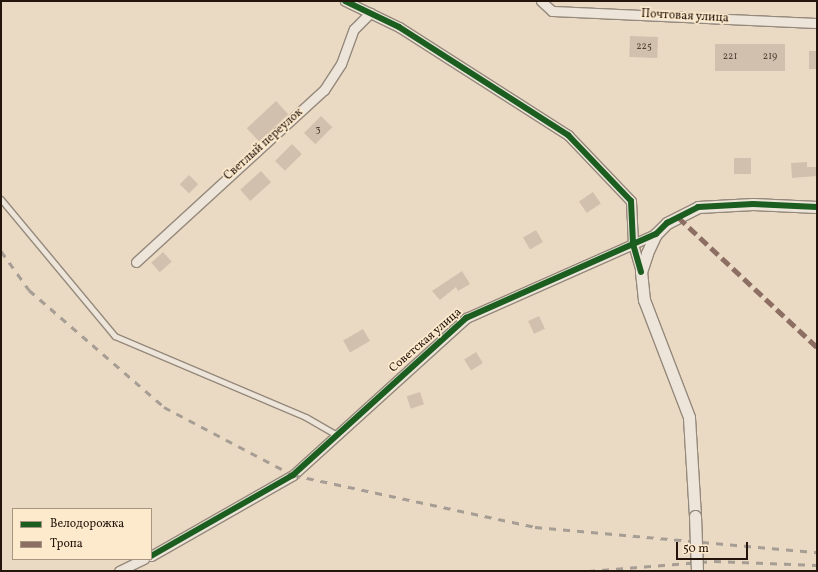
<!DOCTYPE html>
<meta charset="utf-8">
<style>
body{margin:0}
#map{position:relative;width:818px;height:572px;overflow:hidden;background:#ebdac3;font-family:Vollkorn,serif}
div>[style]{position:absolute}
.building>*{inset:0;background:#d2c0ae;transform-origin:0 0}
.roads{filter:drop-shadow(1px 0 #95897c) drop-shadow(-1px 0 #95897c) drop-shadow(0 1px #95897c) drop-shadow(0 -1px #95897c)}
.service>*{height:4.5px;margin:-2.25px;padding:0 2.25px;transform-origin:2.25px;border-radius:2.25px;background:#ede5d9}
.minor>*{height:9px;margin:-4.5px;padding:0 4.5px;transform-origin:4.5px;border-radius:4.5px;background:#ede5d9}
.tertiary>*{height:11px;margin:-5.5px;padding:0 5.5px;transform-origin:5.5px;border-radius:5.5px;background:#ede5d9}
.rail>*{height:3px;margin-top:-1.5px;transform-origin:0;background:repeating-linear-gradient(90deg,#a69e94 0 7px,transparent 0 14px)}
.bridges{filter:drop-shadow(1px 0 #95897c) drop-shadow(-1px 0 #95897c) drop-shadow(0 1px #95897c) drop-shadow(0 -1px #95897c)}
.tertiary-bridge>*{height:11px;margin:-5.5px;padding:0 5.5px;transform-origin:5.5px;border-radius:5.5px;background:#ede5d9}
.quiet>*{height:5px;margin-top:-2.5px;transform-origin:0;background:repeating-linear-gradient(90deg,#8d6e63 0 10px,transparent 0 15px)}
.cycleway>*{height:6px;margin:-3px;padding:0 3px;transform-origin:3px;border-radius:3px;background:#1b5e20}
span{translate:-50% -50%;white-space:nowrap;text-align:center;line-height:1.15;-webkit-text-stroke:3.5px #fdeacd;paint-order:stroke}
.number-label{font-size:10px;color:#504135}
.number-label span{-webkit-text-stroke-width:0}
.street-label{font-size:12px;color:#23150c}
.frame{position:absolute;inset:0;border:2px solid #23150c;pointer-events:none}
.legend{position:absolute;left:12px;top:508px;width:140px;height:52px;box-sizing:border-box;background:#fdeacd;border:1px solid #a69580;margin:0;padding:5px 7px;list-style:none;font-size:12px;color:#23150c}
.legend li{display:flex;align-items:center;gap:8px;height:20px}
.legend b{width:20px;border:1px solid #a69580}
.scale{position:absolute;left:676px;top:542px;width:72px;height:18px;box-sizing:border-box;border:2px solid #23150c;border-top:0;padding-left:5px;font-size:12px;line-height:14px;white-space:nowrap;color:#23150c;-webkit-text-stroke:3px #fdeacd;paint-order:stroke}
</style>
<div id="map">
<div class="building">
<i style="left:630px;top:36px;width:28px;height:21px;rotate:2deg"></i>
<i style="left:715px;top:44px;width:70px;height:27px"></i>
<i style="left:809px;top:51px;width:8px;height:18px"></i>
<i style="left:276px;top:101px;width:18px;height:40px;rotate:47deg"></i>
<i style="left:321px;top:116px;width:16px;height:24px;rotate:45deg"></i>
<i style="left:292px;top:144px;width:14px;height:24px;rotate:45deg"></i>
<i style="left:734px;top:158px;width:17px;height:16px"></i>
<i style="clip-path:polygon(807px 162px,807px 167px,817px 167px,817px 176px,792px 178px,791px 163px)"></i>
<i style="left:261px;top:171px;width:15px;height:28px;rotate:48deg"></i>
<i style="left:189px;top:175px;width:13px;height:13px;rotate:45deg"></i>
<i style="left:593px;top:192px;width:14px;height:17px;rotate:56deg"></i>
<i style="left:536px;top:230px;width:14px;height:15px;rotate:60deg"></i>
<i style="left:163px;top:252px;width:13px;height:16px;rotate:48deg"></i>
<i style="clip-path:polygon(462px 271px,470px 284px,458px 291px,456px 287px,440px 300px,432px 291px)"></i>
<i style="left:539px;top:316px;width:14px;height:12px;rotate:65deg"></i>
<i style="left:363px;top:329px;width:14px;height:23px;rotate:60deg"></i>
<i style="left:476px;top:352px;width:13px;height:14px;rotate:58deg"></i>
<i style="left:420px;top:392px;width:13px;height:14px;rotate:72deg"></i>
</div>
<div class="roads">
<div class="service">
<i style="left:1px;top:199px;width:178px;rotate:50.2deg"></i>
<i style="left:115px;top:336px;width:207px;rotate:23deg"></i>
<i style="left:306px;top:417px;width:36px;rotate:30deg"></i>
</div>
<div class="minor">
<i style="left:345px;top:1px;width:60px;rotate:25.7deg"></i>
<i style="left:399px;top:27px;width:201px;rotate:32.6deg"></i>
<i style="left:568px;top:135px;width:91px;rotate:46.3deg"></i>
<i style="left:631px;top:201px;width:43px;rotate:87.3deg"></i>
<i style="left:633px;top:244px;width:29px;rotate:74deg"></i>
<i style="left:541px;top:1px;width:15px;rotate:42deg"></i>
<i style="left:552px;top:11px;width:265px;rotate:2.6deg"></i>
<i style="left:136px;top:262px;width:255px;rotate:-42.5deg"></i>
<i style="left:324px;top:90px;width:31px;rotate:-57deg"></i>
<i style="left:341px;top:64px;width:37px;rotate:-70deg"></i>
<i style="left:354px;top:29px;width:23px;rotate:-45deg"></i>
<i style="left:151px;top:556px;width:163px;rotate:-29.7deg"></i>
<i style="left:293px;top:475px;width:234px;rotate:-42.2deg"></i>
<i style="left:466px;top:318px;width:208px;rotate:-23.9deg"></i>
<i style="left:119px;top:571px;width:28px;rotate:-26deg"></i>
</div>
<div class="tertiary">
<i style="left:695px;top:516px;width:99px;rotate:-93.5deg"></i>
<i style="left:689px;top:417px;width:125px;rotate:-111deg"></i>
<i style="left:644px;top:300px;width:28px;rotate:-96deg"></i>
<i style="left:641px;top:272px;width:20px;rotate:-72deg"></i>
<i style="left:647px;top:253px;width:21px;rotate:-65deg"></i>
<i style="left:656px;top:234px;width:16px;rotate:-45deg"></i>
<i style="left:667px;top:223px;width:35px;rotate:-27deg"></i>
<i style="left:698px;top:207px;width:55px;rotate:-3.1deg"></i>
<i style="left:753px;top:204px;width:64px;rotate:2.7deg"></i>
</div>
</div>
<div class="rail">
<i style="left:1px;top:251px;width:48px;rotate:54.3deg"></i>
<i style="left:29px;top:290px;width:179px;rotate:40.9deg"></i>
<i style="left:164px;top:407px;width:146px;rotate:27.8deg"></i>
<i style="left:293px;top:475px;width:248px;rotate:12.1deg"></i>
<i style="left:535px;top:527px;width:283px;rotate:5.1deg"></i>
<i style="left:588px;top:571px;width:126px;rotate:-4.5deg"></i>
<i style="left:714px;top:561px;width:103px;rotate:2.2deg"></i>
<i style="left:678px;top:571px;width:97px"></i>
</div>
<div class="bridges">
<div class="tertiary-bridge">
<i style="left:695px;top:516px;width:55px;rotate:87.9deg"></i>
</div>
</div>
<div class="quiet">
<i style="left:678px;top:217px;width:190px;rotate:43.1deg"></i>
</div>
<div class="cycleway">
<i style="left:345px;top:1px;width:60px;rotate:25.7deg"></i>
<i style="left:399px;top:27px;width:201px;rotate:32.6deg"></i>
<i style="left:568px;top:135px;width:91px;rotate:46.3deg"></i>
<i style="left:631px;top:201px;width:43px;rotate:87.3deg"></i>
<i style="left:633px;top:244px;width:29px;rotate:74deg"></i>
<i style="left:151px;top:556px;width:163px;rotate:-29.7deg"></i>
<i style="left:293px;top:475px;width:234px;rotate:-42.2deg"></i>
<i style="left:466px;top:318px;width:208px;rotate:-23.9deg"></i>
<i style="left:656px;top:234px;width:16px;rotate:-45deg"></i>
<i style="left:667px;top:223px;width:35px;rotate:-27deg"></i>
<i style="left:698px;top:207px;width:55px;rotate:-3.1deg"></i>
<i style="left:753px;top:204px;width:64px;rotate:2.7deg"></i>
</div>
<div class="number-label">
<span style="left:644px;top:47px">225</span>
<span style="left:730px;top:57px">221</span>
<span style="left:770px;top:57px">219</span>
<span style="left:318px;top:130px">3</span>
</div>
<div class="street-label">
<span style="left:685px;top:17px;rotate:3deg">Почтовая улица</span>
<span style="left:264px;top:145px;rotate:-42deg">Светлый переулок</span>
<span style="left:426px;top:341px;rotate:-41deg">Советская улица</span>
</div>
<div class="frame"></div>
<ul class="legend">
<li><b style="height:5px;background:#1b5e20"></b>Велодорожка</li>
<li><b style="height:5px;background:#8d6e63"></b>Тропа</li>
</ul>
<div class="scale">50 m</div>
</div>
